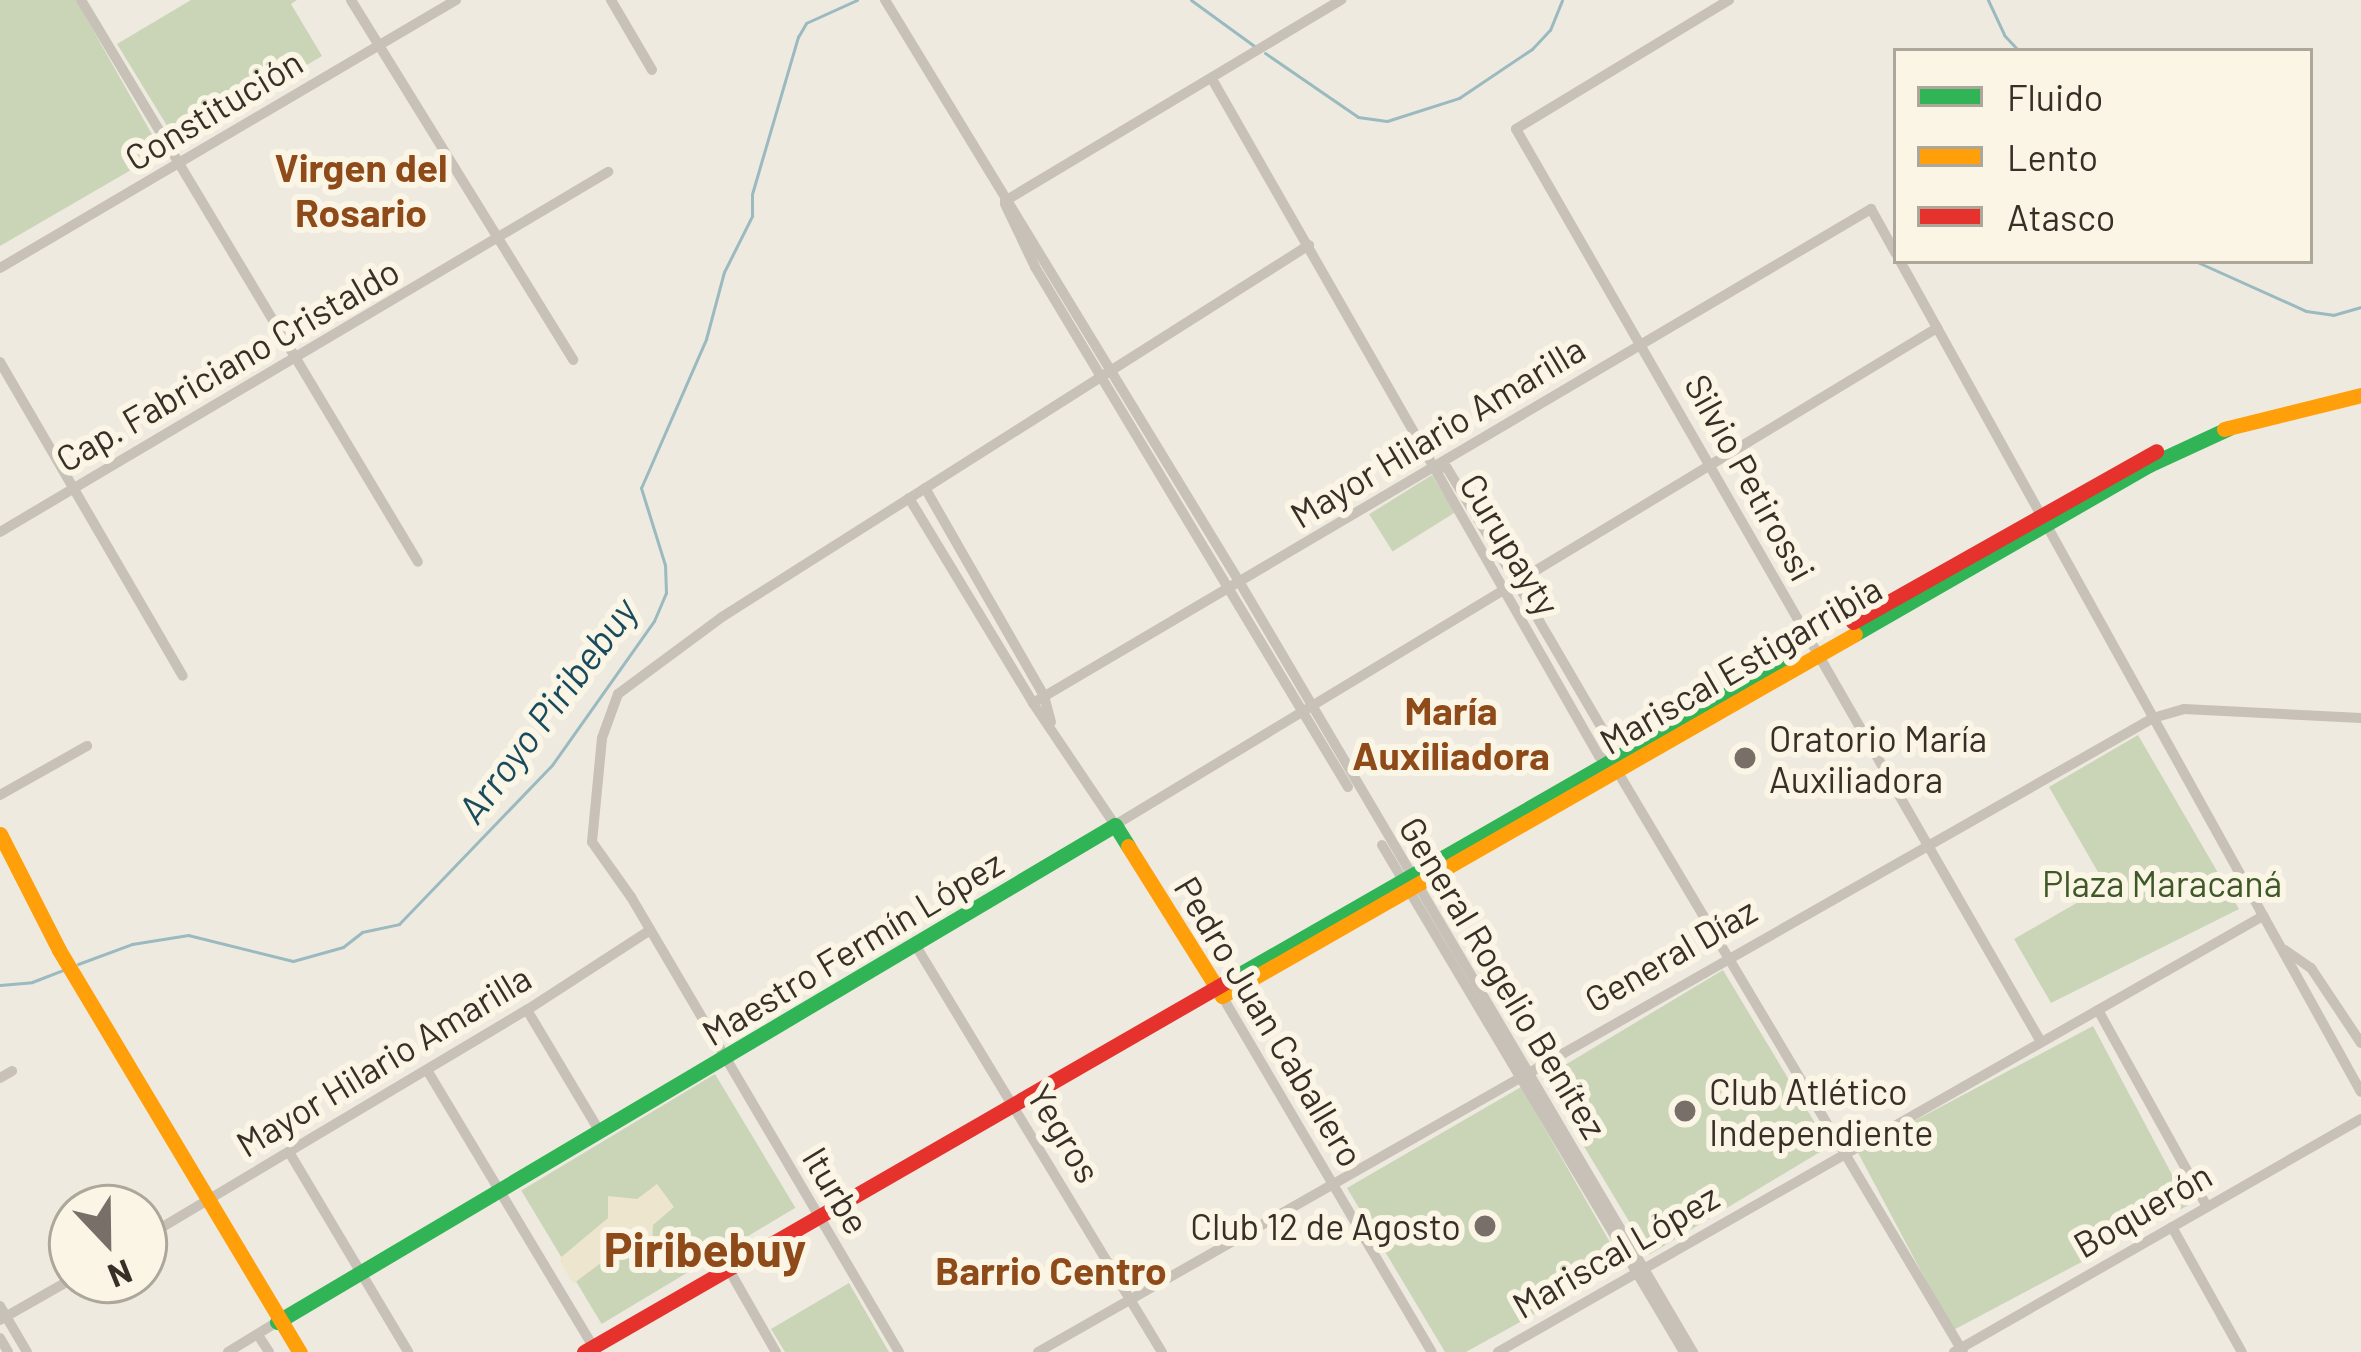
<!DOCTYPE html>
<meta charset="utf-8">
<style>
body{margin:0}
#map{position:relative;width:2361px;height:1352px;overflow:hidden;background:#eeeae0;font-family:Barlow,sans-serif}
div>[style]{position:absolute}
.green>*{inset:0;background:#cad5b8;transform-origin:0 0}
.plaza>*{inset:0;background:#ede5ce}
.stream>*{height:3px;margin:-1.5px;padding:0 1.5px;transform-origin:1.5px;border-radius:1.5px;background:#9abac0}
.street>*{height:10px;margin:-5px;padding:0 5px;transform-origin:5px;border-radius:5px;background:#c7c1b8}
.fast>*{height:15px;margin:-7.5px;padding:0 7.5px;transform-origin:7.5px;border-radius:7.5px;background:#30b455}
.slow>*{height:15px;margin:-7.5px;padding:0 7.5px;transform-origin:7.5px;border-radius:7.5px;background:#ff9f0a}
.jam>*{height:15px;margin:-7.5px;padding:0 7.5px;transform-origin:7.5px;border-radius:7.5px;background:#e5322d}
.dots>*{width:33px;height:33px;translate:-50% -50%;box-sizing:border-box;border:6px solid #fbf5e6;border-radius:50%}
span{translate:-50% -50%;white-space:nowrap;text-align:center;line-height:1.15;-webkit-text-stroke:12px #fbf5e6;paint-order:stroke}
.street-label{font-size:36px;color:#382f27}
.poi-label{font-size:36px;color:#382f27}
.left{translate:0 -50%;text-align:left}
.right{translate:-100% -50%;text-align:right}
.park-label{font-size:36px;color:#3e5828}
.neighbourhood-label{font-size:39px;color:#8e4a18;font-weight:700}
.water-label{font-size:39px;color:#184c5d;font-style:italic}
.district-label{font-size:48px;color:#8e4a18;font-weight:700}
.legend{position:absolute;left:1893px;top:48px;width:420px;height:216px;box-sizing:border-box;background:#fbf5e6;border:3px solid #ada69a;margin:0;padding:15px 21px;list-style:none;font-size:36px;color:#382f27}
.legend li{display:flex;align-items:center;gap:24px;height:60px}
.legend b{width:60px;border:3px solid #ada69a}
.north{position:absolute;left:48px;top:1184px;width:120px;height:120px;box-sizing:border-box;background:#fbf5e6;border:3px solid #ada69a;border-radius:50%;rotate:158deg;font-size:33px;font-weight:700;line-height:48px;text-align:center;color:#382f27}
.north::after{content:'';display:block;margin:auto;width:42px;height:54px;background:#787068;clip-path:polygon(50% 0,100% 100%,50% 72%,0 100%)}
</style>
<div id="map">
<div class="green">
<i style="clip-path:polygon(0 0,76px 0,162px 152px,0 246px)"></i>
<i style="clip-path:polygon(191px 0,297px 0,291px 4px,322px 56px,177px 142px,117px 44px)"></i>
<i style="left:1432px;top:475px;width:44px;height:74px;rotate:58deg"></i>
<i style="clip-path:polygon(2138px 735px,2239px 909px,2051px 1003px,2014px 939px,2106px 886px,2049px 787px)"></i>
<i style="left:1723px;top:970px;width:206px;height:210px;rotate:59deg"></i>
<i style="left:2093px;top:1026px;width:203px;height:267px;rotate:62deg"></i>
<i style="left:715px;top:1074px;width:156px;height:226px;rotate:59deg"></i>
<i style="clip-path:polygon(1521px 1087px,1623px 1265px,1466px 1352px,1445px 1352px,1347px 1188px)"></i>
<i style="clip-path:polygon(849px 1283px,889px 1352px,785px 1352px,771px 1329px)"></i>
</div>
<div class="plaza">
<i style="clip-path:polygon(657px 1184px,674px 1207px,653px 1225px,652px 1244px,627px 1243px,573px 1284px,559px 1259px,608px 1218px,608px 1196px,637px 1199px)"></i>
</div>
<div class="stream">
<i style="left:1191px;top:0;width:82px;rotate:36deg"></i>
<i style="left:1988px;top:0;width:38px;rotate:65deg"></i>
<i style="left:2004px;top:35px;width:22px;rotate:47deg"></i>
<i style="left:1265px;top:53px;width:113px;rotate:34.5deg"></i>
<i style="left:1358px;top:117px;width:29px;rotate:8deg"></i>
<i style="left:1387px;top:121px;width:76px;rotate:-17.7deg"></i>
<i style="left:1459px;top:98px;width:88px;rotate:-33.9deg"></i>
<i style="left:1532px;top:49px;width:26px;rotate:-47deg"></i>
<i style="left:1550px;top:30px;width:32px;rotate:-68deg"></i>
<i style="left:2195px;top:261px;width:122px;rotate:24.2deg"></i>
<i style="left:2306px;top:311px;width:27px;rotate:8deg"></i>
<i style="left:2333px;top:315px;width:29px;rotate:-16deg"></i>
<i style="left:78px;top:964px;width:58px;rotate:-20.3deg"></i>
<i style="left:132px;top:944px;width:57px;rotate:-9.1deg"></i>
<i style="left:188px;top:935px;width:108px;rotate:13.9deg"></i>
<i style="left:293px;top:961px;width:52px;rotate:-15.6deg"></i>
<i style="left:343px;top:947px;width:24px;rotate:-38deg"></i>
<i style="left:362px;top:932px;width:38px;rotate:-12deg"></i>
<i style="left:399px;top:924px;width:221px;rotate:-46.1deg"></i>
<i style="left:552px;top:765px;width:176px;rotate:-54.7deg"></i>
<i style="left:654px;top:621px;width:30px;rotate:-67deg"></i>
<i style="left:666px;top:593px;width:28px;rotate:-92deg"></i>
<i style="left:665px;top:565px;width:81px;rotate:-107.3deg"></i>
<i style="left:641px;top:488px;width:163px;rotate:-66.4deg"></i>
<i style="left:706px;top:339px;width:69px;rotate:-75deg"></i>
<i style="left:724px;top:272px;width:63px;rotate:-63.4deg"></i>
<i style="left:752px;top:216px;width:22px;rotate:-90deg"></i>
<i style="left:752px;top:194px;width:164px;rotate:-73.7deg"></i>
<i style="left:798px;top:37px;width:16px;rotate:-60deg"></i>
<i style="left:806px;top:23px;width:56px;rotate:-24.3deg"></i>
<i style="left:0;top:985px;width:32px;rotate:-5deg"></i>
<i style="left:32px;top:982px;width:33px;rotate:-21deg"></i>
</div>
<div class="street">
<i style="left:81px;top:0;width:655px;rotate:59.05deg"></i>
<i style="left:351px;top:0;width:423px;rotate:58.3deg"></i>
<i style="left:611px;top:0;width:81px;rotate:59.6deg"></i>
<i style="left:885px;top:0;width:683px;rotate:58.66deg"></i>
<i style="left:1240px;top:583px;width:893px;rotate:59.5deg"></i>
<i style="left:1729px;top:0;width:249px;rotate:148.8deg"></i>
<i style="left:1516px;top:129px;width:1053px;rotate:60.1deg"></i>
<i style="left:1212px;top:79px;width:780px;rotate:60.25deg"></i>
<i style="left:1599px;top:756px;width:21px;rotate:37deg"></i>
<i style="left:1616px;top:769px;width:678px;rotate:59.24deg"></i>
<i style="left:1005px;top:201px;width:392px;rotate:-30.9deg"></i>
<i style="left:1005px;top:204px;width:70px;rotate:64.5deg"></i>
<i style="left:1035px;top:267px;width:607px;rotate:58.96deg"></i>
<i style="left:1900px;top:261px;width:950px;rotate:60.98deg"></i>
<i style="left:0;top:268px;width:529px;rotate:-30.44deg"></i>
<i style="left:0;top:362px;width:363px;rotate:59.8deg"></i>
<i style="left:1436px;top:467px;width:11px;rotate:5deg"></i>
<i style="left:1447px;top:468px;width:135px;rotate:58.7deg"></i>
<i style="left:1517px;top:583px;width:190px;rotate:59.7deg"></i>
<i style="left:1613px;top:747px;width:12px;rotate:104deg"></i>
<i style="left:925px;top:488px;width:240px;rotate:60.2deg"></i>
<i style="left:1044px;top:696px;width:27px;rotate:75deg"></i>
<i style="left:909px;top:498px;width:240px;rotate:58.8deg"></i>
<i style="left:1033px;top:703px;width:147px;rotate:56.1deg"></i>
<i style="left:1115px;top:825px;width:961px;rotate:-31.16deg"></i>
<i style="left:0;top:532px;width:707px;rotate:-30.63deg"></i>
<i style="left:1033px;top:703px;width:973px;rotate:-30.52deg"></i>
<i style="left:1871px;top:209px;width:51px;rotate:60.9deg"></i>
<i style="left:0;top:795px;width:100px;rotate:-29.4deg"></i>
<i style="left:1382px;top:845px;width:590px;rotate:59.22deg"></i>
<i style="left:916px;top:946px;width:475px;rotate:58.8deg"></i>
<i style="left:2285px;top:950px;width:32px;rotate:35deg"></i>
<i style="left:2311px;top:968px;width:90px;rotate:56.3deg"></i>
<i style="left:1222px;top:996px;width:413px;rotate:59.5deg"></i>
<i style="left:527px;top:1010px;width:142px;rotate:59.1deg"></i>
<i style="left:2098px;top:1010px;width:225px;rotate:61deg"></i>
<i style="left:427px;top:1070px;width:327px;rotate:59deg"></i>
<i style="left:0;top:1078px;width:14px;rotate:-30deg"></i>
<i style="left:289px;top:1152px;width:233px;rotate:59.2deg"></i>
<i style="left:2172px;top:1227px;width:143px;rotate:60.8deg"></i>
<i style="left:144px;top:1238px;width:446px;rotate:-30.8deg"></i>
<i style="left:527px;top:1010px;width:147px;rotate:-33deg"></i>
<i style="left:728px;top:1268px;width:97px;rotate:60.3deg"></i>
<i style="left:0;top:1306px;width:53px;rotate:59.6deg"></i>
<i style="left:0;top:1320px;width:83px;rotate:-29.7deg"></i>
<i style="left:258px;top:1335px;width:20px;rotate:57deg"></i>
<i style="left:0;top:1338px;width:16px;rotate:60deg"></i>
<i style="left:228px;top:1352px;width:57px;rotate:-31.5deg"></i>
<i style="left:899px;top:1352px;width:528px;rotate:-120.5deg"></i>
<i style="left:631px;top:897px;width:67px;rotate:-125.3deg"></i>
<i style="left:592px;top:842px;width:104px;rotate:-84.5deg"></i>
<i style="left:602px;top:738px;width:47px;rotate:-70deg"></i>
<i style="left:618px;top:694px;width:129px;rotate:-36.5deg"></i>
<i style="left:722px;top:617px;width:695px;rotate:-32.36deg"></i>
<i style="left:1038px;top:1352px;width:1283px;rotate:-29.62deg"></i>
<i style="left:2153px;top:718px;width:32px;rotate:-16deg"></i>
<i style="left:2184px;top:709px;width:177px;rotate:2.9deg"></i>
<i style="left:1498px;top:1352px;width:881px;rotate:-29.68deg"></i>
<i style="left:1954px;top:1352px;width:469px;rotate:-29.8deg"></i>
</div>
<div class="fast">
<i style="left:1855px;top:634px;width:339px;rotate:-29.9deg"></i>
<i style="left:2149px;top:465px;width:88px;rotate:-24.8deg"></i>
<i style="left:1226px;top:982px;width:639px;rotate:-29.86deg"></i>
<i style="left:277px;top:1322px;width:974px;rotate:-30.67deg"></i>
<i style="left:1115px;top:825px;width:25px;rotate:58deg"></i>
</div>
<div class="slow">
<i style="left:2224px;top:429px;width:141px;rotate:-13.9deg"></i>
<i style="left:0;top:834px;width:130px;rotate:63deg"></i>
<i style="left:59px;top:950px;width:469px;rotate:59.1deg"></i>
<i style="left:1128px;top:846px;width:177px;rotate:57.9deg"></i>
<i style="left:1222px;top:996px;width:729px;rotate:-29.76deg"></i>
</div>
<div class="jam">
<i style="left:1853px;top:622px;width:348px;rotate:-29.4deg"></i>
<i style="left:584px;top:1352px;width:741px;rotate:-29.96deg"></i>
</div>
<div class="dots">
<i style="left:1745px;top:758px;background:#787068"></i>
<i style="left:1685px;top:1111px;background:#787068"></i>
<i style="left:1485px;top:1226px;background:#787068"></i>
</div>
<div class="street-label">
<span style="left:213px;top:109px;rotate:-31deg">Constitución</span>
<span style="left:227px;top:364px;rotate:-30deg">Cap. Fabriciano Cristaldo</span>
<span style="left:1437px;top:431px;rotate:-31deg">Mayor Hilario Amarilla</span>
<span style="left:1751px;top:477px;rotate:61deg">Silvio Petirossi</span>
<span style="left:1511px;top:544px;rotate:59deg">Curupayty</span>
<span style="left:1740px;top:664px;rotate:-30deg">Mariscal Estigarribia</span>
<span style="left:852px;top:947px;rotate:-31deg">Maestro Fermín López</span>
<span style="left:1670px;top:954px;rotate:-30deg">General Díaz</span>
<span style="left:1504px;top:977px;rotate:59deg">General Rogelio Benítez</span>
<span style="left:1270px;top:1021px;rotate:59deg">Pedro Juan Caballero</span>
<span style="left:383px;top:1060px;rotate:-31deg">Mayor Hilario Amarilla</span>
<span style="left:1065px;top:1133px;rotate:59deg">Yegros</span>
<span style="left:837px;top:1190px;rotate:59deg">Iturbe</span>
<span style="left:2142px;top:1209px;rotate:-30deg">Boquerón</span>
<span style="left:1615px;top:1250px;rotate:-30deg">Mariscal López</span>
</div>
<div class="poi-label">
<span class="left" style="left:1769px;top:758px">Oratorio María<br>Auxiliadora</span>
<span class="left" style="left:1709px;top:1111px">Club Atlético<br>Independiente</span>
<span class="right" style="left:1461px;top:1226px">Club 12 de Agosto</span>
</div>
<div class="park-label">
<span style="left:2162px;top:883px">Plaza Maracaná</span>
</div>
<div class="neighbourhood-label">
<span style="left:361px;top:190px">Virgen del<br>Rosario</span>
<span style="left:1451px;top:733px">María<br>Auxiliadora</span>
<span style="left:1051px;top:1270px">Barrio Centro</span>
</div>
<div class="water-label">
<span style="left:547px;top:710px;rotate:-53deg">Arroyo Piribebuy</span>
</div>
<div class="district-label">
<span style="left:705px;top:1249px">Piribebuy</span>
</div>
<ul class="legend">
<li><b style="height:15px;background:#30b455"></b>Fluido</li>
<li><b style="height:15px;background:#ff9f0a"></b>Lento</li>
<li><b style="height:15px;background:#e5322d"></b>Atasco</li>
</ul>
<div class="north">N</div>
</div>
